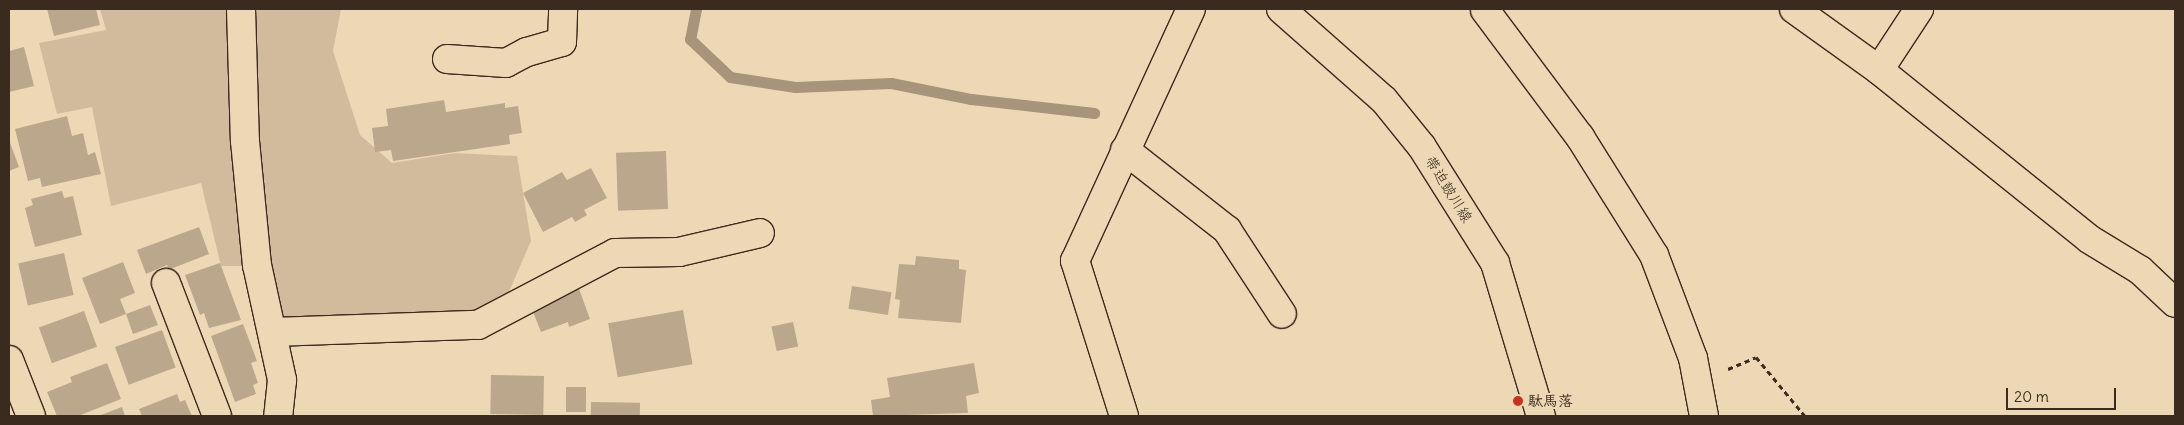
<!DOCTYPE html>
<meta charset="utf-8">
<style>
body{margin:0}
#map{position:relative;width:2184px;height:425px;overflow:hidden;background:#edd8b6;font-family:Delius,"Klee One",sans-serif}
div>[style]{position:absolute}
.green>*{inset:0;background:#d0bc9d}
.stream>*{height:11px;margin:-5.5px;padding:0 5.5px;transform-origin:5.5px;border-radius:5.5px;background:#a7947a}
.building>*{inset:0;background:#bba78c;transform-origin:0 0}
.path>*{height:3px;margin-top:-1.5px;transform-origin:0;background:repeating-linear-gradient(90deg,#3b2a1e 0 5px,transparent 0 9px)}
.roads{filter:drop-shadow(1px 0 #3b2a1e) drop-shadow(-1px 0 #3b2a1e) drop-shadow(0 1px #3b2a1e) drop-shadow(0 -1px #3b2a1e)}
.minor>*{height:28px;margin:-14px;padding:0 14px;transform-origin:14px;border-radius:14px;background:#edd8b6}
.dots>*{width:14px;height:14px;translate:-50% -50%;box-sizing:border-box;border:2px solid #edd8b6;border-radius:50%}
span{translate:-50% -50%;white-space:nowrap;text-align:center;line-height:1.15;-webkit-text-stroke:4px #edd8b6;paint-order:stroke}
.street-label{font-size:15px;color:#3b2a1e}
.poi-label{font-size:15px;color:#3b2a1e;font-weight:700}
.left{translate:0 -50%;text-align:left}
.frame{position:absolute;inset:0;border:10px solid #3b2a1e;pointer-events:none}
.scale{position:absolute;left:2006px;top:388px;width:110px;height:22px;box-sizing:border-box;border:2px solid #3b2a1e;border-top:0;padding-left:6px;font-size:15px;line-height:18px;white-space:nowrap;color:#3b2a1e;-webkit-text-stroke:4px #edd8b6;paint-order:stroke}
</style>
<div id="map">
<div class="green">
<i style="clip-path:polygon(100px 9px,341px 9px,333px 51px,360px 135px,392px 163px,455px 153px,517px 156px,531px 241px,508px 294px,479px 311px,299px 322px,284px 316px,263px 266px,221px 266px,201px 183px,111px 206px,92px 107px,57px 114px,39px 43px,106px 30px)"></i>
</div>
<div class="stream">
<i style="left:696px;top:9px;width:31px;rotate:101deg"></i>
<i style="left:690px;top:39px;width:55px;rotate:43.5deg"></i>
<i style="left:730px;top:77px;width:66px;rotate:8.7deg"></i>
<i style="left:795px;top:87px;width:96px;rotate:-2.4deg"></i>
<i style="left:891px;top:83px;width:82px;rotate:11.3deg"></i>
<i style="left:971px;top:99px;width:124px;rotate:6.5deg"></i>
</div>
<div class="building">
<i style="clip-path:polygon(47px 9px,96px 9px,100px 25px,54px 36px)"></i>
<i style="clip-path:polygon(24px 47px,34px 86px,9px 92px,9px 51px)"></i>
<i style="clip-path:polygon(444px 100px,446px 112px,505px 103px,505px 108px,518px 106px,522px 133px,509px 135px,510px 144px,393px 161px,391px 150px,375px 152px,372px 128px,388px 126px,386px 109px)"></i>
<i style="clip-path:polygon(67px 116px,72px 136px,83px 133px,88px 155px,95px 152px,101px 174px,42px 187px,40px 178px,28px 181px,15px 129px)"></i>
<i style="clip-path:polygon(9px 140px,19px 167px,9px 171px)"></i>
<i style="left:666px;top:151px;width:58px;height:50px;rotate:88deg"></i>
<i style="clip-path:polygon(591px 168px,607px 198px,584px 210px,587px 215px,575px 222px,572px 217px,543px 232px,523px 193px,562px 172px,567px 180px)"></i>
<i style="clip-path:polygon(62px 191px,64px 198px,73px 196px,82px 235px,35px 247px,25px 208px,33px 205px,31px 199px)"></i>
<i style="clip-path:polygon(199px 227px,209px 254px,168px 270px,167px 265px,146px 274px,137px 250px)"></i>
<i style="left:64px;top:253px;width:43px;height:47px;rotate:77deg"></i>
<i style="clip-path:polygon(916px 256px,959px 260px,959px 269px,966px 270px,961px 323px,898px 318px,900px 300px,895px 299px,899px 264px,915px 265px)"></i>
<i style="clip-path:polygon(123px 262px,135px 293px,120px 299px,126px 314px,150px 305px,158px 325px,133px 334px,126px 314px,100px 324px,82px 278px)"></i>
<i style="clip-path:polygon(220px 263px,241px 320px,209px 328px,204px 313px,200px 315px,185px 275px)"></i>
<i style="clip-path:polygon(578px 286px,590px 319px,569px 327px,568px 322px,541px 332px,532px 309px,559px 299px,557px 295px)"></i>
<i style="left:852px;top:286px;width:40px;height:23px;rotate:9deg"></i>
<i style="left:683px;top:310px;width:55px;height:76px;rotate:80deg"></i>
<i style="left:84px;top:311px;width:38px;height:48px;rotate:70deg"></i>
<i style="left:793px;top:322px;width:25px;height:22px;rotate:78deg"></i>
<i style="clip-path:polygon(243px 324px,257px 361px,251px 363px,258px 383px,253px 385px,256px 394px,235px 402px,211px 336px)"></i>
<i style="left:162px;top:330px;width:40px;height:50px;rotate:70deg"></i>
<i style="clip-path:polygon(107px 363px,121px 399px,78px 416px,57px 416px,47px 392px,72px 382px,70px 377px)"></i>
<i style="clip-path:polygon(974px 363px,979px 393px,966px 396px,968px 413px,873px 416px,871px 400px,890px 397px,887px 378px)"></i>
<i style="left:491px;top:375px;width:53px;height:39px;rotate:1deg"></i>
<i style="left:566px;top:387px;width:20px;height:25px"></i>
<i style="clip-path:polygon(177px 394px,180px 402px,185px 400px,192px 416px,142px 416px,139px 409px)"></i>
<i style="left:591px;top:402px;width:49px;height:14px;rotate:1deg"></i>
<i style="clip-path:polygon(122px 407px,125px 416px,98px 416px)"></i>
</div>
<div class="path">
<i style="left:1728px;top:369px;width:30px;rotate:-23deg"></i>
<i style="left:1756px;top:357px;width:77px;rotate:50.3deg"></i>
</div>
<div class="roads">
<div class="minor">
<i style="left:241px;top:9px;width:132px;rotate:88.3deg"></i>
<i style="left:245px;top:141px;width:125px;rotate:84.5deg"></i>
<i style="left:257px;top:265px;width:118px;rotate:77.7deg"></i>
<i style="left:282px;top:380px;width:36px;rotate:96deg"></i>
<i style="left:1281px;top:9px;width:137px;rotate:41.5deg"></i>
<i style="left:1384px;top:100px;width:60px;rotate:51deg"></i>
<i style="left:1422px;top:147px;width:137px;rotate:57.8deg"></i>
<i style="left:1495px;top:263px;width:160px;rotate:73.3deg"></i>
<i style="left:1794px;top:9px;width:105px;rotate:35.7deg"></i>
<i style="left:1879px;top:70px;width:270px;rotate:38.8deg"></i>
<i style="left:2089px;top:239px;width:60px;rotate:31.3deg"></i>
<i style="left:2140px;top:270px;width:48px;rotate:43.3deg"></i>
<i style="left:1485px;top:10px;width:159px;rotate:53.2deg"></i>
<i style="left:1580px;top:137px;width:139px;rotate:57.9deg"></i>
<i style="left:1654px;top:255px;width:110px;rotate:69.3deg"></i>
<i style="left:1693px;top:358px;width:59px;rotate:79.3deg"></i>
<i style="left:447px;top:59px;width:59px;rotate:3.9deg"></i>
<i style="left:506px;top:63px;width:24px;rotate:-28deg"></i>
<i style="left:527px;top:52px;width:36px;rotate:-16deg"></i>
<i style="left:562px;top:42px;width:33px;rotate:-88deg"></i>
<i style="left:1879px;top:70px;width:73px;rotate:-56.7deg"></i>
<i style="left:1125px;top:150px;width:130px;rotate:38.1deg"></i>
<i style="left:1227px;top:230px;width:100px;rotate:56.8deg"></i>
<i style="left:166px;top:283px;width:142px;rotate:69deg"></i>
<i style="left:273px;top:332px;width:205px;rotate:-2deg"></i>
<i style="left:478px;top:325px;width:155px;rotate:-27.7deg"></i>
<i style="left:615px;top:253px;width:64px;rotate:-0.9deg"></i>
<i style="left:679px;top:252px;width:83px;rotate:-13.2deg"></i>
<i style="left:9px;top:360px;width:60px;rotate:68.6deg"></i>
<i style="left:1124px;top:416px;width:163px;rotate:-107.5deg"></i>
<i style="left:1075px;top:261px;width:277px;rotate:-65.3deg"></i>
</div>
</div>
<div class="dots">
<i style="left:1518px;top:401px;background:#c8321e"></i>
</div>
<div class="street-label">
<span style="left:1449px;top:189px;rotate:58deg">帯迫皷川線</span>
</div>
<div class="poi-label">
<span class="left" style="left:1528px;top:401px">駄馬落</span>
</div>
<div class="frame"></div>
<div class="scale">20 m</div>
</div>
